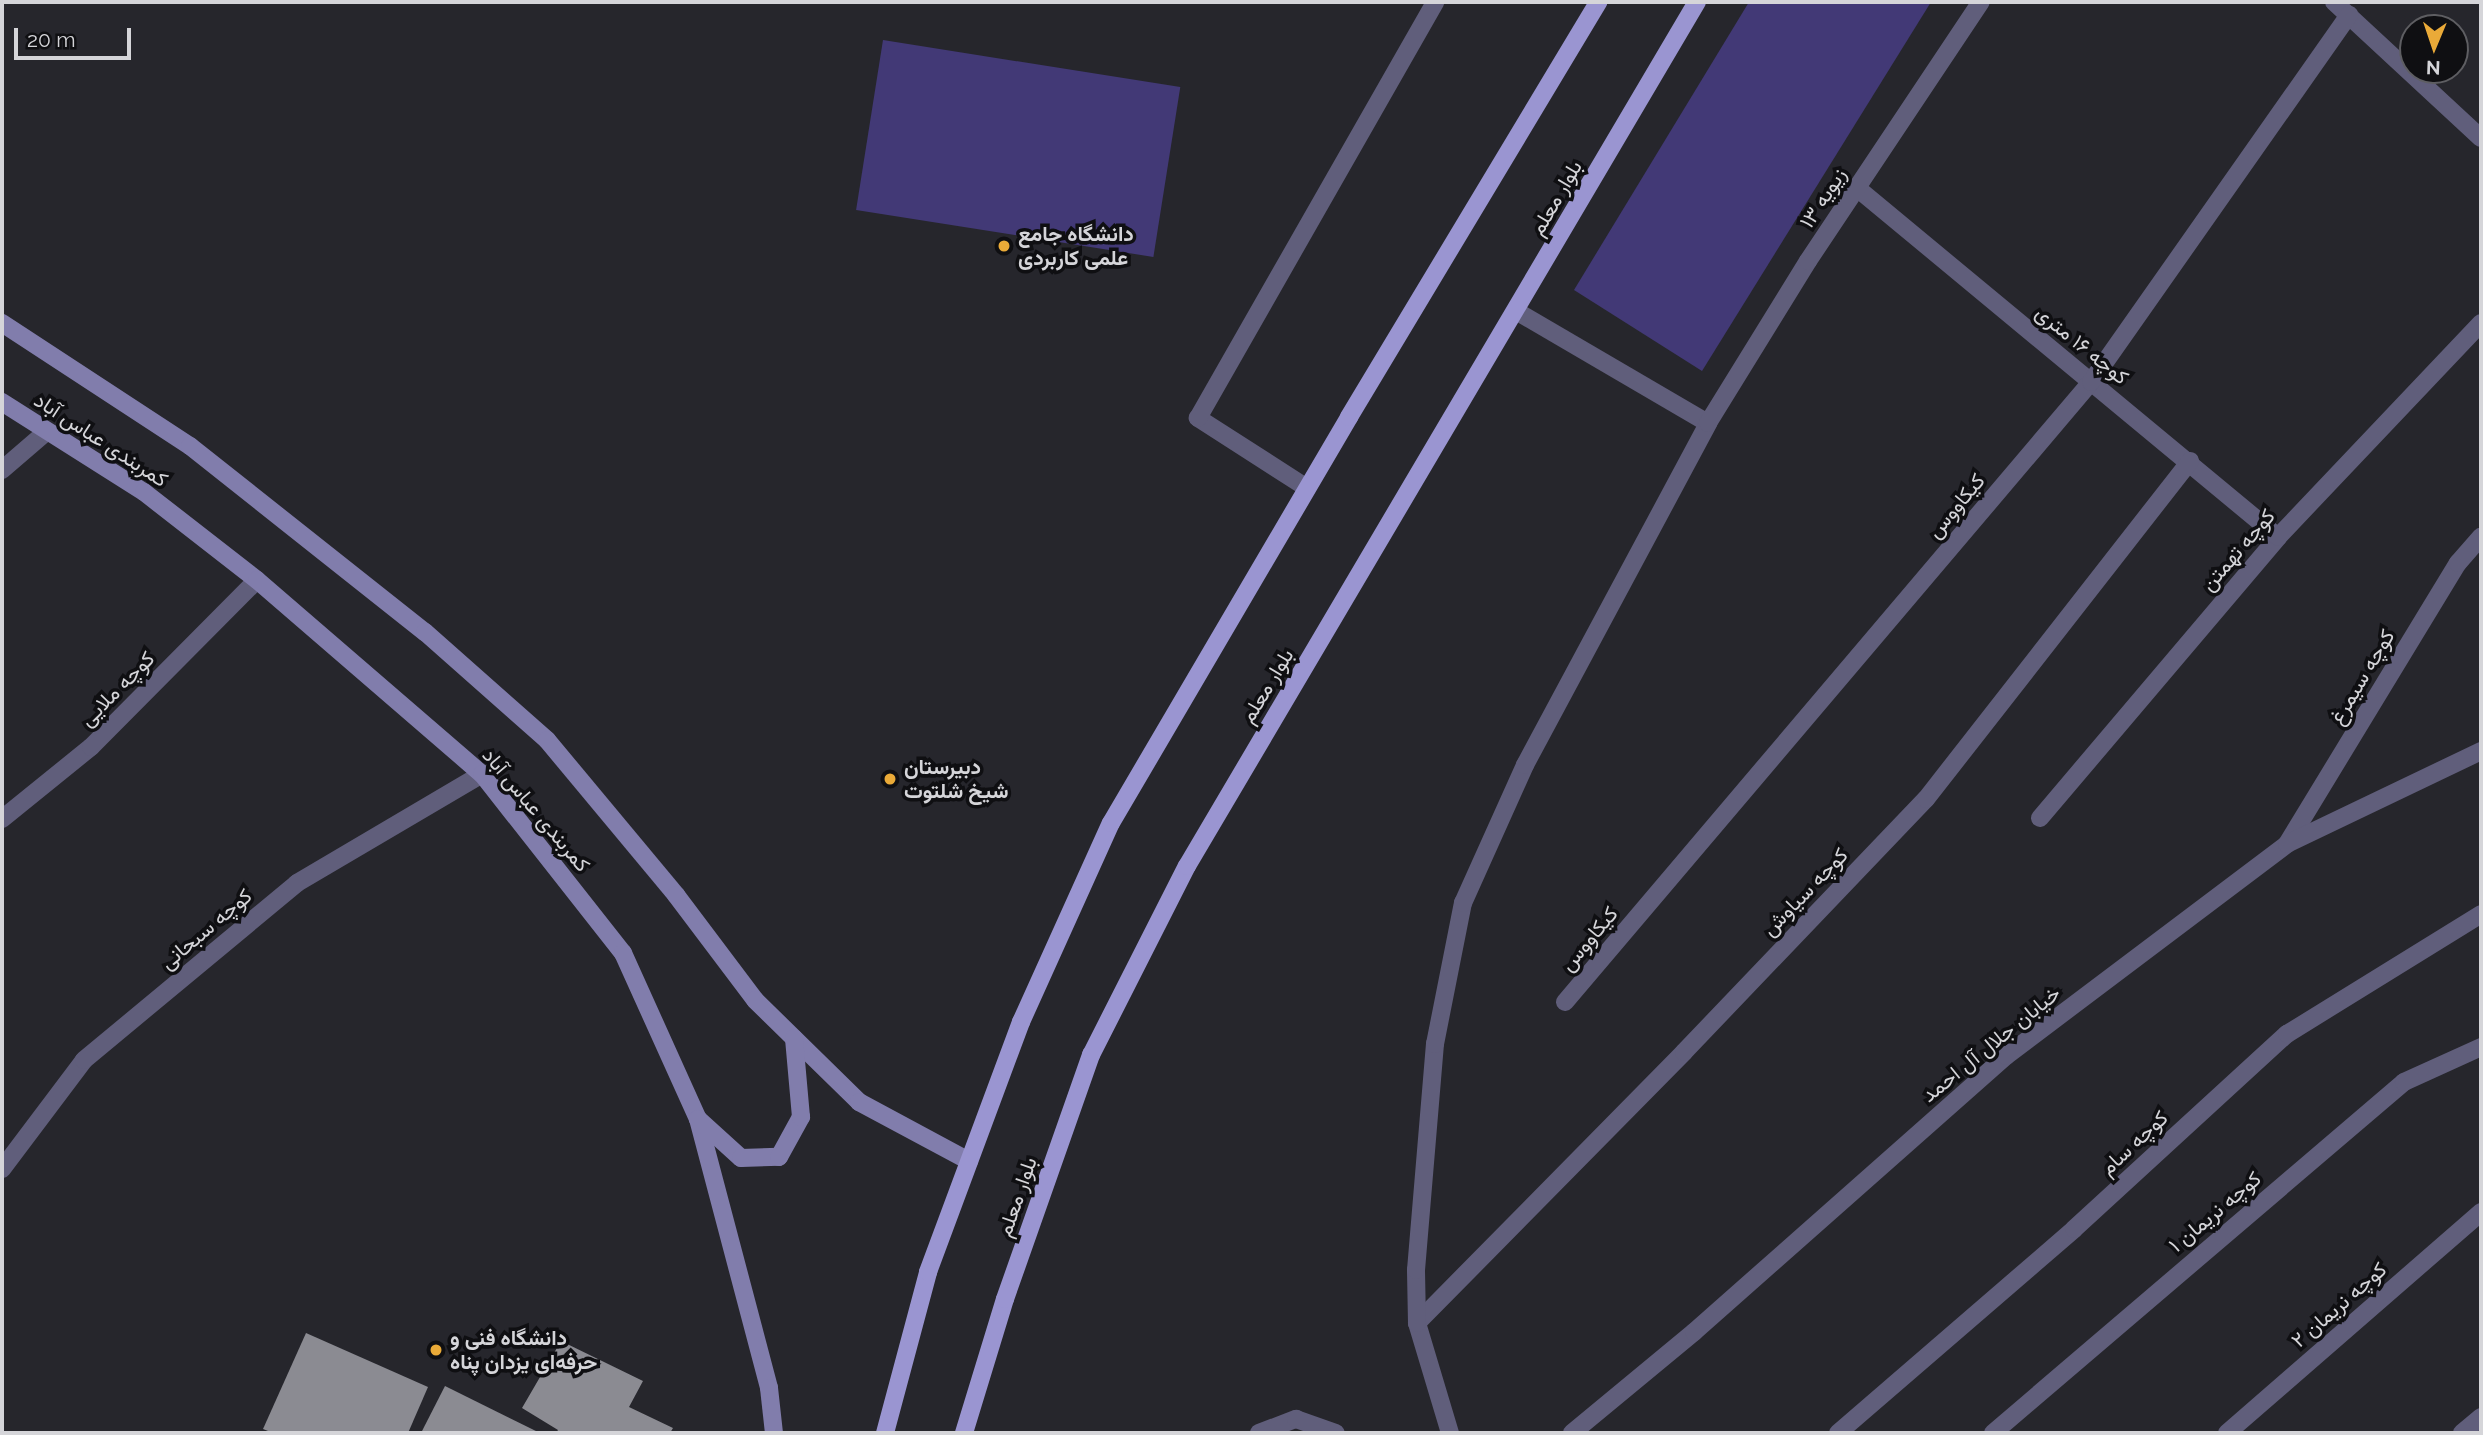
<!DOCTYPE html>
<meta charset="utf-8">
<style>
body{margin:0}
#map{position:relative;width:2483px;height:1435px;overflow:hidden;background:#26262c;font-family:Raleway,Vazirmatn,sans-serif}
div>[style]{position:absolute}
.green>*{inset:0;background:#423976;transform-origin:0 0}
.building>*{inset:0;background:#8b8b92}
.service>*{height:18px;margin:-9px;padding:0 9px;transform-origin:9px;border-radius:9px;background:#605e7b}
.minor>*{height:18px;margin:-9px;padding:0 9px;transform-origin:9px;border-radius:9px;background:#605e7b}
.secondary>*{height:18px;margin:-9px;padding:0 9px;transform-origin:9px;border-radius:9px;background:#817dac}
.primary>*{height:18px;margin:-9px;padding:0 9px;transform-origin:9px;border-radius:9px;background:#9a95d1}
.dots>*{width:19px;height:19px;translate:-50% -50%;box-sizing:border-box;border:4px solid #0f0f12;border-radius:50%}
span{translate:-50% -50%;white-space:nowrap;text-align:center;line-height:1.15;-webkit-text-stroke:7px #0f0f12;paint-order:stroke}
.street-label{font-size:21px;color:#d5d5d9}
.poi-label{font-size:21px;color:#d5d5d9;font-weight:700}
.left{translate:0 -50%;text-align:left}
.frame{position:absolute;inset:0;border:4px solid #d5d5d9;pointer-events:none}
.north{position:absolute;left:2399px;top:14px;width:70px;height:70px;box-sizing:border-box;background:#0f0f12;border:2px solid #5e5e62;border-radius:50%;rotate:182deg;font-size:19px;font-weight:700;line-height:28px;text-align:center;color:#d5d5d9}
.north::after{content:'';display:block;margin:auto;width:24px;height:32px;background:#eaaa38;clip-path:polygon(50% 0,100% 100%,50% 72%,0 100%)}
.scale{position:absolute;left:14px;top:28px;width:117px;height:32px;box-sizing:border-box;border:4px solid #d5d5d9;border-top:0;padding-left:9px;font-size:21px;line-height:24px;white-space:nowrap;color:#d5d5d9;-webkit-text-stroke:5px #0f0f12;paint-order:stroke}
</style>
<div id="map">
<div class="green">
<i style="clip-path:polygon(1749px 2px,1931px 2px,1702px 371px,1574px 290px)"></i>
<i style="left:883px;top:40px;width:301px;height:172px;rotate:9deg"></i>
</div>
<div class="building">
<i style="clip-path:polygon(306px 1333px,428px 1387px,408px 1433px,273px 1433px,263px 1429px)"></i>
<i style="clip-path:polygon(561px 1341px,643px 1381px,629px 1407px,673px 1428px,670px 1433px,556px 1433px,558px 1430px,522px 1408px)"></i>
<i style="clip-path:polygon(445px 1386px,540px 1433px,421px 1433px)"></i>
</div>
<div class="service">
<i style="left:1307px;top:488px;width:130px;rotate:-147.3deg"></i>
<i style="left:1198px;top:418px;width:479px;rotate:-60.3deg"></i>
<i style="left:1259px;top:1433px;width:40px;rotate:-21deg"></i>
<i style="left:1296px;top:1419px;width:42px;rotate:19.3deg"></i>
</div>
<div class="minor">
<i style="left:2334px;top:2px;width:200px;rotate:42.8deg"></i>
<i style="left:1857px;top:188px;width:547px;rotate:39.66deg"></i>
<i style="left:1516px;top:311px;width:222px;rotate:30.3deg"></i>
<i style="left:2px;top:470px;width:58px;rotate:-40.8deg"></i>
<i style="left:2040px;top:818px;width:368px;rotate:-49.7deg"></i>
<i style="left:2278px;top:537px;width:295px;rotate:-46.5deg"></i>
<i style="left:2px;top:819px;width:114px;rotate:-39deg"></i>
<i style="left:91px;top:747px;width:235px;rotate:-45.2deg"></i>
<i style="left:2287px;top:844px;width:329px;rotate:-58.7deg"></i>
<i style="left:2458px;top:563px;width:35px;rotate:-49deg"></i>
<i style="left:1565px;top:1002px;width:813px;rotate:-49.69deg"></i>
<i style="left:2091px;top:382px;width:449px;rotate:-54.9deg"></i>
<i style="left:2px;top:1169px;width:136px;rotate:-53deg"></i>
<i style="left:84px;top:1060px;width:277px;rotate:-39.7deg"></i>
<i style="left:297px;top:883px;width:215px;rotate:-30.5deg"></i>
<i style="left:1417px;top:1323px;width:380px;rotate:-45.4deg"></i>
<i style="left:1684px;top:1052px;width:350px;rotate:-46.3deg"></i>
<i style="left:1926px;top:799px;width:429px;rotate:-52deg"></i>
<i style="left:1450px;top:1433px;width:115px;rotate:-106.7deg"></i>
<i style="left:1417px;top:1323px;width:53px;rotate:-91.1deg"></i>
<i style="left:1416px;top:1270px;width:227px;rotate:-85.2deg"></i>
<i style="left:1435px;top:1044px;width:144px;rotate:-78.8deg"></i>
<i style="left:1463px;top:903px;width:151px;rotate:-65.8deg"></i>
<i style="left:1525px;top:765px;width:388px;rotate:-61.8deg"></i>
<i style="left:1708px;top:423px;width:190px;rotate:-58.3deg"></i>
<i style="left:1808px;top:261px;width:311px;rotate:-56.3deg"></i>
<i style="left:1572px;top:1433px;width:158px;rotate:-39.6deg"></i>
<i style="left:1694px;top:1332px;width:417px;rotate:-41.5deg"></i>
<i style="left:2006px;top:1056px;width:352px;rotate:-37deg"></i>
<i style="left:2287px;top:844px;width:215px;rotate:-25.6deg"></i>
<i style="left:1838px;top:1433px;width:312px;rotate:-40.8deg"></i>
<i style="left:2074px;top:1229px;width:289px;rotate:-42.5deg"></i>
<i style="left:2287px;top:1034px;width:228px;rotate:-31.7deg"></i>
<i style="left:1993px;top:1433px;width:540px;rotate:-40.5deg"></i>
<i style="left:2404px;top:1082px;width:85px;rotate:-24.4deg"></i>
<i style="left:2227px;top:1433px;width:337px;rotate:-41deg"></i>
<i style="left:2462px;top:1433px;width:25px;rotate:-40deg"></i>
</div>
<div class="secondary">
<i style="left:2px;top:323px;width:225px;rotate:33.2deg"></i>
<i style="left:190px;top:446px;width:300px;rotate:38.4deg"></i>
<i style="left:425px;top:632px;width:163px;rotate:41.5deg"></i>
<i style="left:547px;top:740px;width:202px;rotate:50.2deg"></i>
<i style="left:676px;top:895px;width:131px;rotate:53deg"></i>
<i style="left:755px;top:1000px;width:146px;rotate:44.4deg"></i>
<i style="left:859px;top:1102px;width:125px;rotate:28.2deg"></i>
<i style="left:2px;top:402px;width:168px;rotate:32.4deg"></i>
<i style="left:144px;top:492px;width:143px;rotate:37.9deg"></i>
<i style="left:257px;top:580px;width:297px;rotate:40.8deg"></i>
<i style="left:482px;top:774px;width:228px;rotate:51.8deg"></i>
<i style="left:623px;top:953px;width:182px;rotate:65.7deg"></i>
<i style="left:698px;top:1119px;width:278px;rotate:75.2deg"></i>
<i style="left:769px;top:1388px;width:45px;rotate:83.7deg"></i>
<i style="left:698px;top:1119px;width:58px;rotate:42.2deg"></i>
<i style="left:741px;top:1158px;width:38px;rotate:-2deg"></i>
<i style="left:779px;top:1157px;width:46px;rotate:-61.2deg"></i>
<i style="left:801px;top:1117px;width:79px;rotate:-95.1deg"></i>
</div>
<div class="primary">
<i style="left:885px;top:1433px;width:167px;rotate:-75deg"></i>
<i style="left:928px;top:1272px;width:267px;rotate:-69.6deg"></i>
<i style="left:1021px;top:1022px;width:218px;rotate:-65.7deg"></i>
<i style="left:1111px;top:823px;width:471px;rotate:-59.6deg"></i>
<i style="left:1349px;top:417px;width:484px;rotate:-59deg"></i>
<i style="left:964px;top:1433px;width:140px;rotate:-73deg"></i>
<i style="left:1005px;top:1299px;width:259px;rotate:-70.6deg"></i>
<i style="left:1091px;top:1055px;width:212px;rotate:-63.1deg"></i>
<i style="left:1187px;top:866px;width:1003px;rotate:-59.45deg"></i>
</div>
<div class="dots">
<i style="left:1004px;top:246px;background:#eaaa38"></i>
<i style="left:890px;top:779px;background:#eaaa38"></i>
<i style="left:436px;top:1350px;background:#eaaa38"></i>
</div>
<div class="street-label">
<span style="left:1556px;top:198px;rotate:-60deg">بلوار معلم</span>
<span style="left:1823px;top:198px;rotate:-57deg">زیویه ۱۳</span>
<span style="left:2082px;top:345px;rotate:39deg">کوچه ۱۶ متری</span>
<span style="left:101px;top:440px;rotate:33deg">کمربندی عباس آباد</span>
<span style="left:1956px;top:506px;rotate:-50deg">کیکاووس</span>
<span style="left:2238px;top:550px;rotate:-49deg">کوچه تهمتن</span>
<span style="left:2362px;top:677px;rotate:-59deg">کوچه سیمرغ</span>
<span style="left:1267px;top:686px;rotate:-59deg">بلوار معلم</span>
<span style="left:117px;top:689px;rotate:-45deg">کوچه ملایی</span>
<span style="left:536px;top:810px;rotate:50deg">کمربندی عباس آباد</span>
<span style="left:1805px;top:892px;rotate:-46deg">کوچه سیاوش</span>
<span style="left:206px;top:929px;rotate:-40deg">کوچه سبحانی</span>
<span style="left:1589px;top:939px;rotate:-50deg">کیکاووس</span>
<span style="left:1991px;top:1044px;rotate:-39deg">خیابان جلال آل احمد</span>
<span style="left:2134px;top:1143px;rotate:-43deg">کوچه سام</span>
<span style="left:1017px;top:1197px;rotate:-71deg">بلوار معلم</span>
<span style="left:2215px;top:1212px;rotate:-40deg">کوچه نریمان ۱</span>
<span style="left:2339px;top:1305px;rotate:-41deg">کوچه نریمان ۲</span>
</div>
<div class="poi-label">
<span class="left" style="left:1018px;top:246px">دانشگاه جامع<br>علمی کاربردی</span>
<span class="left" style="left:904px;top:779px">دبیرستان<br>شیخ شلتوت</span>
<span class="left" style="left:450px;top:1350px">دانشگاه فنی و<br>حرفه‌ای یزدان پناه</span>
</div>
<div class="frame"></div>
<div class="north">N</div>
<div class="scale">20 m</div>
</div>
